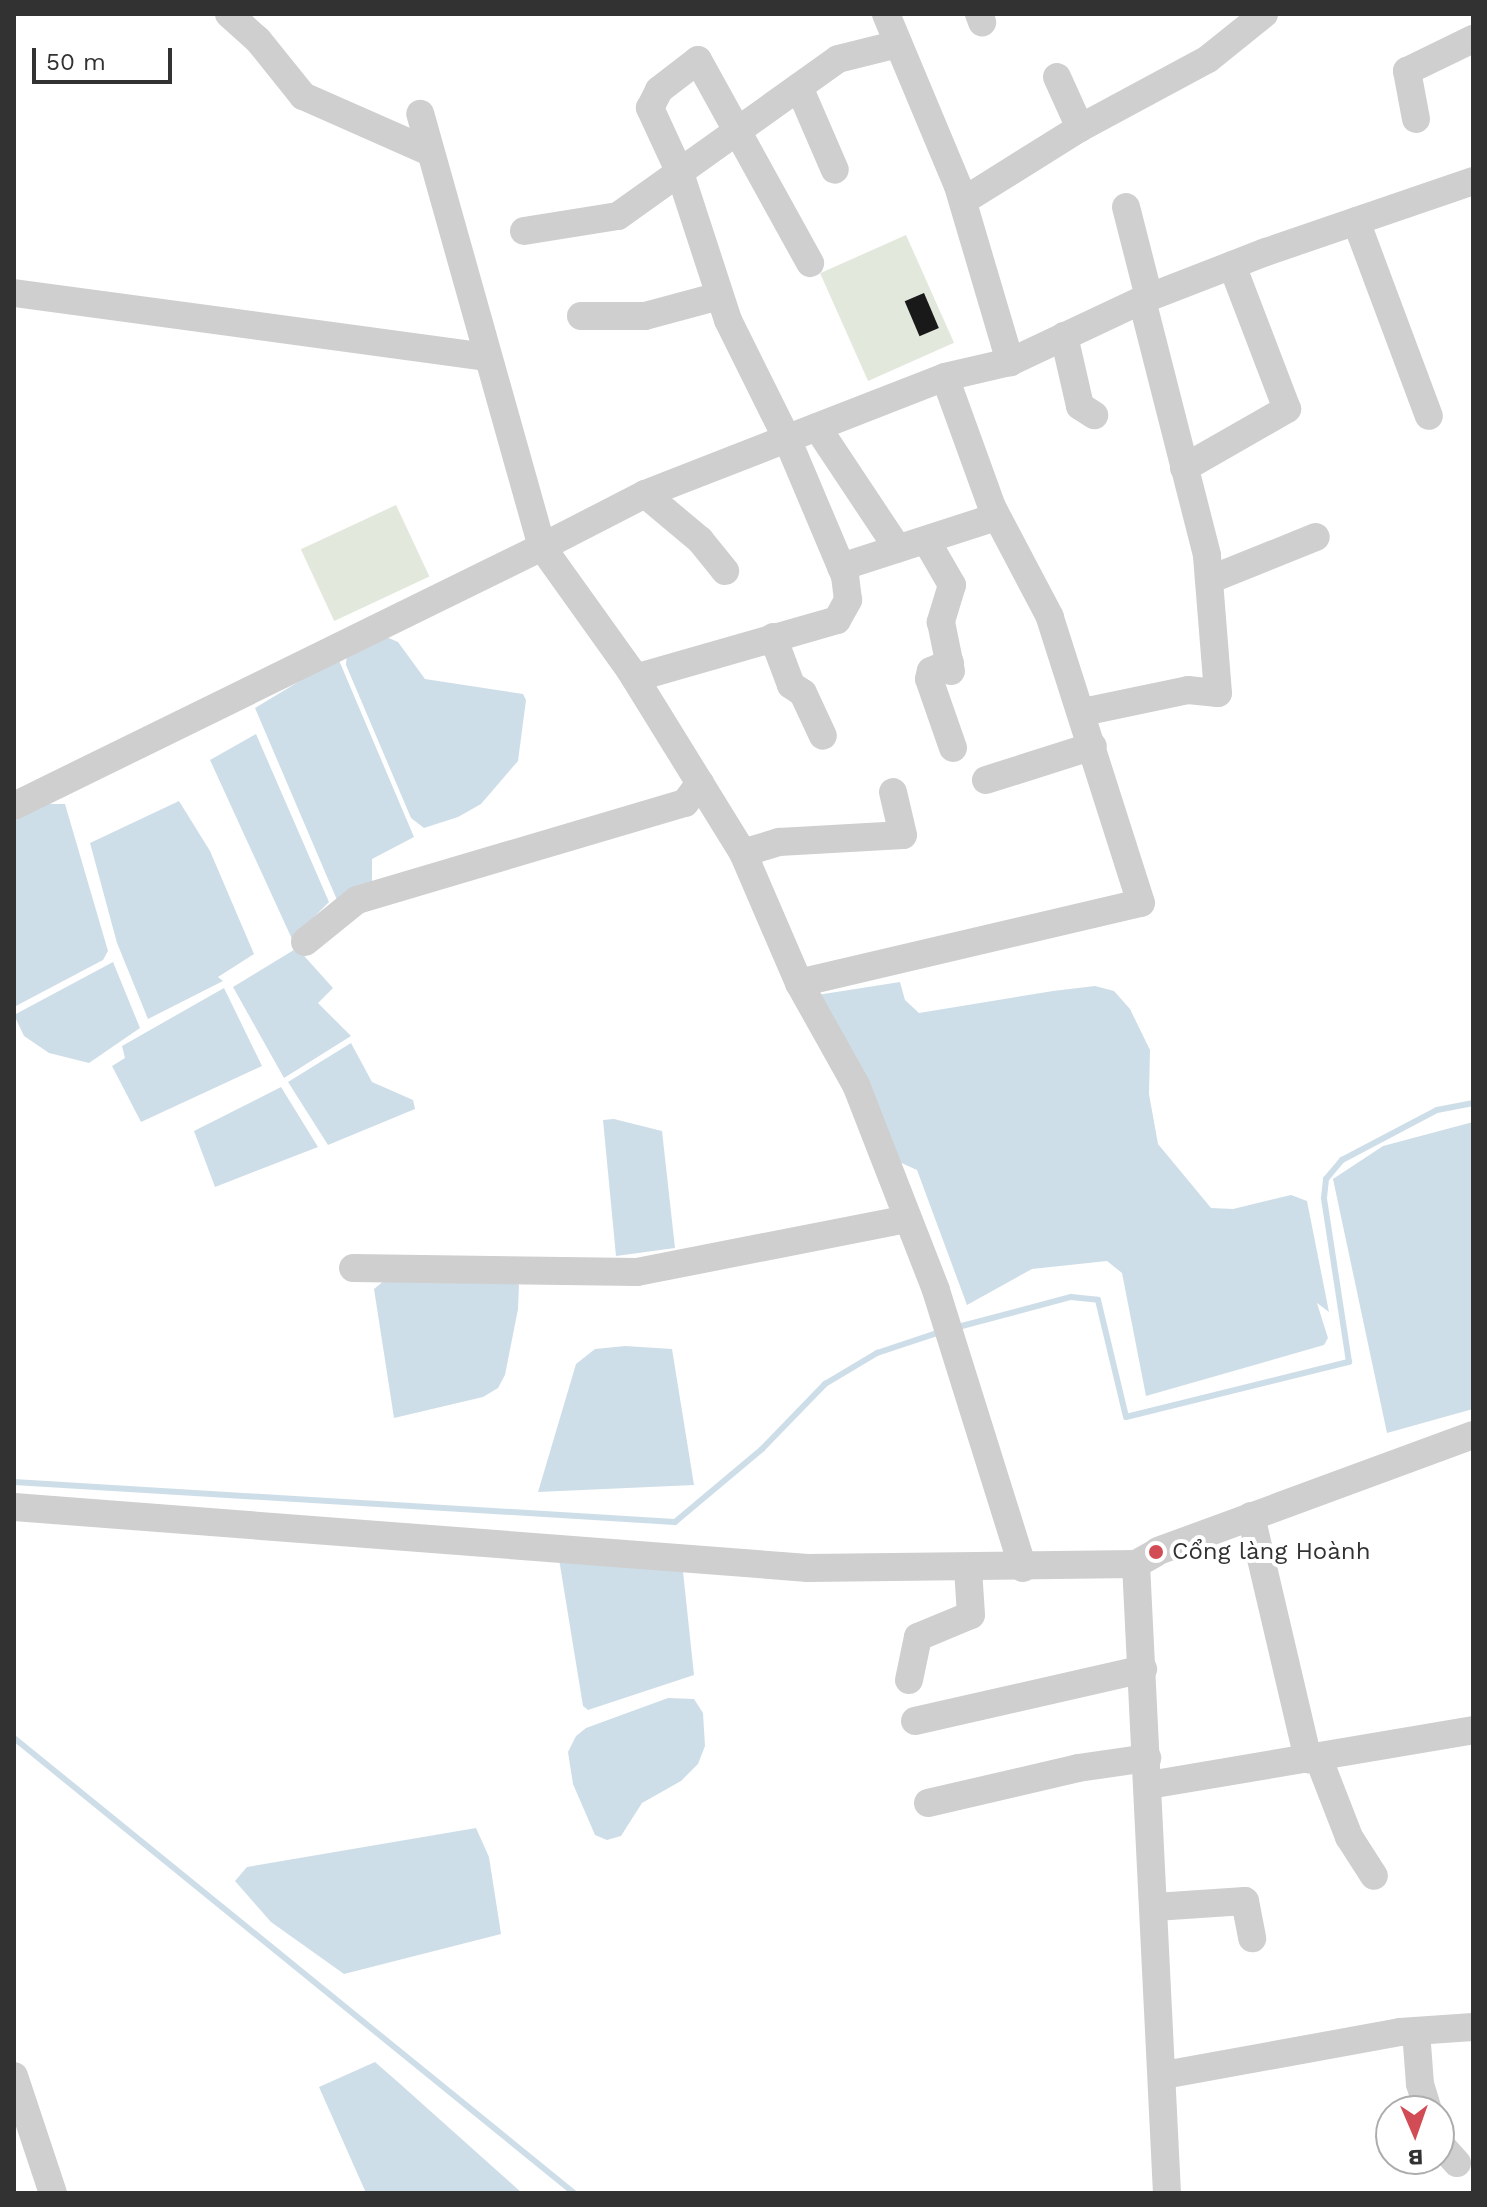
<!DOCTYPE html>
<meta charset="utf-8">
<style>
body{margin:0}
#map{position:relative;width:1487px;height:2207px;overflow:hidden;background:#fff;font-family:"Work Sans",sans-serif}
div>[style]{position:absolute}
.green>*{inset:0;background:#e2e8dc;transform-origin:0 0}
.water>*{inset:0;background:#cedee8}
.stream>*{height:6px;margin:-3px;padding:0 3px;transform-origin:3px;border-radius:3px;background:#cedee8}
.building>*{inset:0;background:#191919;transform-origin:0 0}
.minor>*{height:28px;margin:-14px;padding:0 14px;transform-origin:14px;border-radius:14px;background:#cfcfcf}
.dots>*{width:22px;height:22px;translate:-50% -50%;box-sizing:border-box;border:4px solid #fff;border-radius:50%}
span{translate:-50% -50%;white-space:nowrap;text-align:center;line-height:1.15;-webkit-text-stroke:8px #fff;paint-order:stroke}
.poi-label{font-size:24px;color:#323232}
.left{translate:0 -50%;text-align:left}
.frame{position:absolute;inset:0;border:16px solid #323232;pointer-events:none}
.north{position:absolute;left:1375px;top:2095px;width:80px;height:80px;box-sizing:border-box;background:#fff;border:2px solid #adadad;border-radius:50%;rotate:178deg;font-size:22px;font-weight:700;line-height:32px;text-align:center;color:#323232}
.north::after{content:'';display:block;margin:auto;width:28px;height:36px;background:#d14c55;clip-path:polygon(50% 0,100% 100%,50% 72%,0 100%)}
.scale{position:absolute;left:32px;top:48px;width:140px;height:36px;box-sizing:border-box;border:4px solid #323232;border-top:0;padding-left:10px;font-size:24px;line-height:28px;white-space:nowrap;color:#323232;-webkit-text-stroke:6px #fff;paint-order:stroke}
</style>
<div id="map">
<div class="green">
<i style="left:906px;top:235px;width:118px;height:94px;rotate:66deg"></i>
<i style="left:396px;top:505px;width:79px;height:105px;rotate:65deg"></i>
</div>
<div class="water">
<i style="clip-path:polygon(382px 635px,398px 642px,425px 679px,523px 694px,526px 700px,518px 761px,481px 804px,458px 817px,424px 828px,411px 818px,346px 665px,347px 652px)"></i>
<i style="clip-path:polygon(338px 658px,414px 837px,372px 859px,372px 884px,337px 900px,255px 708px)"></i>
<i style="clip-path:polygon(256px 734px,329px 902px,292px 939px,210px 760px)"></i>
<i style="clip-path:polygon(179px 801px,210px 851px,254px 954px,218px 977px,223px 981px,148px 1019px,117px 943px,90px 843px)"></i>
<i style="clip-path:polygon(44px 804px,65px 804px,108px 951px,103px 960px,14px 1007px,14px 821px)"></i>
<i style="clip-path:polygon(297px 948px,333px 988px,318px 1003px,351px 1036px,284px 1078px,233px 987px)"></i>
<i style="clip-path:polygon(113px 962px,140px 1028px,89px 1063px,49px 1053px,24px 1036px,14px 1015px)"></i>
<i style="clip-path:polygon(900px 982px,905px 1000px,919px 1013px,1053px 991px,1095px 986px,1114px 991px,1130px 1009px,1150px 1050px,1149px 1094px,1158px 1144px,1211px 1208px,1233px 1209px,1291px 1195px,1307px 1201px,1329px 1312px,1317px 1303px,1328px 1338px,1324px 1345px,1146px 1396px,1122px 1273px,1107px 1261px,1032px 1269px,967px 1305px,917px 1170px,897px 1161px,817px 995px)"></i>
<i style="clip-path:polygon(224px 988px,262px 1066px,141px 1122px,112px 1066px,125px 1058px,122px 1046px)"></i>
<i style="clip-path:polygon(351px 1043px,372px 1082px,413px 1100px,415px 1109px,328px 1145px,288px 1082px)"></i>
<i style="clip-path:polygon(281px 1087px,318px 1147px,215px 1187px,194px 1131px)"></i>
<i style="clip-path:polygon(614px 1119px,662px 1131px,675px 1248px,616px 1256px,603px 1120px)"></i>
<i style="clip-path:polygon(1473px 1122px,1473px 1409px,1387px 1433px,1333px 1179px,1383px 1146px)"></i>
<i style="clip-path:polygon(511px 1278px,519px 1285px,518px 1309px,505px 1375px,498px 1388px,483px 1397px,394px 1418px,374px 1289px,385px 1280px)"></i>
<i style="clip-path:polygon(625px 1346px,672px 1349px,694px 1485px,538px 1492px,576px 1364px,595px 1349px)"></i>
<i style="clip-path:polygon(559px 1559px,682px 1562px,694px 1675px,588px 1710px,583px 1706px)"></i>
<i style="clip-path:polygon(668px 1698px,694px 1699px,703px 1713px,705px 1746px,698px 1764px,681px 1781px,642px 1803px,621px 1836px,607px 1840px,595px 1835px,573px 1784px,568px 1752px,576px 1736px,586px 1728px)"></i>
<i style="clip-path:polygon(476px 1828px,489px 1857px,501px 1934px,344px 1974px,271px 1922px,235px 1881px,247px 1867px)"></i>
<i style="clip-path:polygon(375px 2062px,399px 2083px,522px 2193px,366px 2193px,319px 2087px)"></i>
</div>
<div class="stream">
<i style="left:958px;top:1327px;width:117px;rotate:-14.9deg"></i>
<i style="left:1071px;top:1297px;width:27px;rotate:6deg"></i>
<i style="left:1098px;top:1300px;width:120px;rotate:76.5deg"></i>
<i style="left:1126px;top:1417px;width:230px;rotate:-13.9deg"></i>
<i style="left:1349px;top:1362px;width:166px;rotate:-98.7deg"></i>
<i style="left:1324px;top:1198px;width:19px;rotate:-84deg"></i>
<i style="left:1326px;top:1179px;width:25px;rotate:-50deg"></i>
<i style="left:1342px;top:1160px;width:107px;rotate:-27.8deg"></i>
<i style="left:1437px;top:1110px;width:37px;rotate:-11deg"></i>
<i style="left:14px;top:1482px;width:662px;rotate:3.46deg"></i>
<i style="left:675px;top:1522px;width:114px;rotate:-40deg"></i>
<i style="left:762px;top:1449px;width:91px;rotate:-45.9deg"></i>
<i style="left:825px;top:1384px;width:61px;rotate:-30.8deg"></i>
<i style="left:877px;top:1353px;width:70px;rotate:-18.4deg"></i>
<i style="left:14px;top:1738px;width:722px;rotate:39.09deg"></i>
</div>
<div class="building">
<i style="left:924px;top:293px;width:38px;height:21px;rotate:67deg"></i>
</div>
<div class="minor">
<i style="left:229px;top:14px;width:39px;rotate:42deg"></i>
<i style="left:258px;top:40px;width:72px;rotate:51.2deg"></i>
<i style="left:303px;top:96px;width:139px;rotate:23.8deg"></i>
<i style="left:886px;top:14px;width:186px;rotate:67.3deg"></i>
<i style="left:958px;top:186px;width:184px;rotate:73.5deg"></i>
<i style="left:979px;top:14px;width:9px;rotate:69deg"></i>
<i style="left:1057px;top:77px;width:56px;rotate:65.7deg"></i>
<i style="left:799px;top:87px;width:90px;rotate:66.6deg"></i>
<i style="left:1416px;top:119px;width:49px;rotate:-100.6deg"></i>
<i style="left:1407px;top:71px;width:73px;rotate:-25.9deg"></i>
<i style="left:963px;top:201px;width:138px;rotate:-32deg"></i>
<i style="left:1080px;top:128px;width:145px;rotate:-28.3deg"></i>
<i style="left:1208px;top:59px;width:72px;rotate:-38.8deg"></i>
<i style="left:1126px;top:207px;width:93px;rotate:75.7deg"></i>
<i style="left:1356px;top:221px;width:208px;rotate:69.5deg"></i>
<i style="left:524px;top:231px;width:95px;rotate:-9.1deg"></i>
<i style="left:618px;top:216px;width:270px;rotate:-35.5deg"></i>
<i style="left:838px;top:59px;width:62px;rotate:-14deg"></i>
<i style="left:14px;top:293px;width:476px;rotate:7.7deg"></i>
<i style="left:581px;top:316px;width:64px"></i>
<i style="left:645px;top:316px;width:77px;rotate:-15.1deg"></i>
<i style="left:1064px;top:336px;width:72px;rotate:77.1deg"></i>
<i style="left:1080px;top:406px;width:17px;rotate:33deg"></i>
<i style="left:817px;top:427px;width:146px;rotate:56.4deg"></i>
<i style="left:1184px;top:468px;width:119px;rotate:-29.8deg"></i>
<i style="left:1287px;top:409px;width:154px;rotate:-110.9deg"></i>
<i style="left:645px;top:494px;width:72px;rotate:39.9deg"></i>
<i style="left:700px;top:540px;width:40px;rotate:51deg"></i>
<i style="left:926px;top:540px;width:52px;rotate:60deg"></i>
<i style="left:952px;top:585px;width:39px;rotate:107deg"></i>
<i style="left:941px;top:622px;width:50px;rotate:78.5deg"></i>
<i style="left:841px;top:567px;width:163px;rotate:-17.9deg"></i>
<i style="left:1209px;top:580px;width:115px;rotate:-21.9deg"></i>
<i style="left:773px;top:637px;width:51px;rotate:69.4deg"></i>
<i style="left:791px;top:685px;width:14px;rotate:34deg"></i>
<i style="left:803px;top:693px;width:47px;rotate:65.1deg"></i>
<i style="left:950px;top:663px;width:21px;rotate:157deg"></i>
<i style="left:931px;top:671px;width:8px;rotate:104deg"></i>
<i style="left:929px;top:679px;width:73px;rotate:70.8deg"></i>
<i style="left:635px;top:678px;width:210px;rotate:-16deg"></i>
<i style="left:837px;top:620px;width:23px;rotate:-61deg"></i>
<i style="left:848px;top:600px;width:24px;rotate:-97deg"></i>
<i style="left:845px;top:576px;width:149px;rotate:-112.9deg"></i>
<i style="left:787px;top:439px;width:133px;rotate:-116.4deg"></i>
<i style="left:728px;top:320px;width:155px;rotate:-108.1deg"></i>
<i style="left:680px;top:173px;width:72px;rotate:-114.8deg"></i>
<i style="left:650px;top:108px;width:20px;rotate:-63deg"></i>
<i style="left:659px;top:90px;width:49px;rotate:-37.6deg"></i>
<i style="left:698px;top:60px;width:232px;rotate:61.1deg"></i>
<i style="left:1083px;top:712px;width:107px;rotate:-11.8deg"></i>
<i style="left:1188px;top:690px;width:30px;rotate:6deg"></i>
<i style="left:1218px;top:693px;width:138px;rotate:-94.6deg"></i>
<i style="left:1207px;top:555px;width:263px;rotate:-104.3deg"></i>
<i style="left:986px;top:780px;width:112px;rotate:-17.6deg"></i>
<i style="left:14px;top:806px;width:588px;rotate:-26.13deg"></i>
<i style="left:542px;top:547px;width:450px;rotate:-105.7deg"></i>
<i style="left:743px;top:853px;width:38px;rotate:-17deg"></i>
<i style="left:779px;top:842px;width:124px;rotate:-3.2deg"></i>
<i style="left:903px;top:835px;width:44px;rotate:-103.1deg"></i>
<i style="left:305px;top:942px;width:67px;rotate:-38.9deg"></i>
<i style="left:357px;top:900px;width:342px;rotate:-16.5deg"></i>
<i style="left:685px;top:803px;width:25px;rotate:-53deg"></i>
<i style="left:799px;top:983px;width:351px;rotate:-13.2deg"></i>
<i style="left:1141px;top:903px;width:300px;rotate:-107.7deg"></i>
<i style="left:1050px;top:617px;width:124px;rotate:-117.8deg"></i>
<i style="left:992px;top:507px;width:138px;rotate:-109.9deg"></i>
<i style="left:353px;top:1268px;width:284px;rotate:0.8deg"></i>
<i style="left:637px;top:1272px;width:276px;rotate:-11.1deg"></i>
<i style="left:14px;top:1507px;width:796px;rotate:4.39deg"></i>
<i style="left:808px;top:1568px;width:328px;rotate:-0.7deg"></i>
<i style="left:1136px;top:1564px;width:21px;rotate:-29deg"></i>
<i style="left:1251px;top:1516px;width:250px;rotate:76.8deg"></i>
<i style="left:1158px;top:1551px;width:336px;rotate:-20.2deg"></i>
<i style="left:1136px;top:1564px;width:630px;rotate:87.18deg"></i>
<i style="left:1023px;top:1568px;width:291px;rotate:-107.4deg"></i>
<i style="left:936px;top:1290px;width:220px;rotate:-111.3deg"></i>
<i style="left:856px;top:1085px;width:117px;rotate:-119.2deg"></i>
<i style="left:799px;top:983px;width:142px;rotate:-113.3deg"></i>
<i style="left:743px;top:853px;width:215px;rotate:-121.7deg"></i>
<i style="left:630px;top:670px;width:151px;rotate:-125.6deg"></i>
<i style="left:542px;top:547px;width:116px;rotate:-27.2deg"></i>
<i style="left:645px;top:494px;width:322px;rotate:-21.3deg"></i>
<i style="left:945px;top:377px;width:67px;rotate:-13deg"></i>
<i style="left:1010px;top:362px;width:146px;rotate:-25.2deg"></i>
<i style="left:1142px;top:300px;width:133px;rotate:-21.2deg"></i>
<i style="left:1266px;top:252px;width:219px;rotate:-18.9deg"></i>
<i style="left:909px;top:1680px;width:44px;rotate:-78.2deg"></i>
<i style="left:918px;top:1637px;width:57px;rotate:-22.5deg"></i>
<i style="left:971px;top:1615px;width:46px;rotate:-93.7deg"></i>
<i style="left:915px;top:1721px;width:234px;rotate:-12.8deg"></i>
<i style="left:1318px;top:1757px;width:86px;rotate:68.8deg"></i>
<i style="left:1349px;top:1837px;width:46px;rotate:57.3deg"></i>
<i style="left:1149px;top:1785px;width:329px;rotate:-9.6deg"></i>
<i style="left:928px;top:1803px;width:154px;rotate:-13.1deg"></i>
<i style="left:1078px;top:1768px;width:70px;rotate:-8.2deg"></i>
<i style="left:1155px;top:1907px;width:90px;rotate:-3.8deg"></i>
<i style="left:1245px;top:1901px;width:38px;rotate:79deg"></i>
<i style="left:1416px;top:2031px;width:53px;rotate:85.7deg"></i>
<i style="left:1420px;top:2084px;width:28px;rotate:73deg"></i>
<i style="left:1164px;top:2075px;width:240px;rotate:-10.3deg"></i>
<i style="left:1400px;top:2032px;width:73px;rotate:-3.9deg"></i>
<i style="left:14px;top:2076px;width:123px;rotate:71.6deg"></i>
<i style="left:1439px;top:2143px;width:27px;rotate:48deg"></i>
</div>
<div class="dots">
<i style="left:1156px;top:1552px;background:#d14c55"></i>
</div>
<div class="poi-label">
<span class="left" style="left:1172px;top:1552px">Cổng làng Hoành</span>
</div>
<div class="frame"></div>
<div class="north">B</div>
<div class="scale">50 m</div>
</div>
